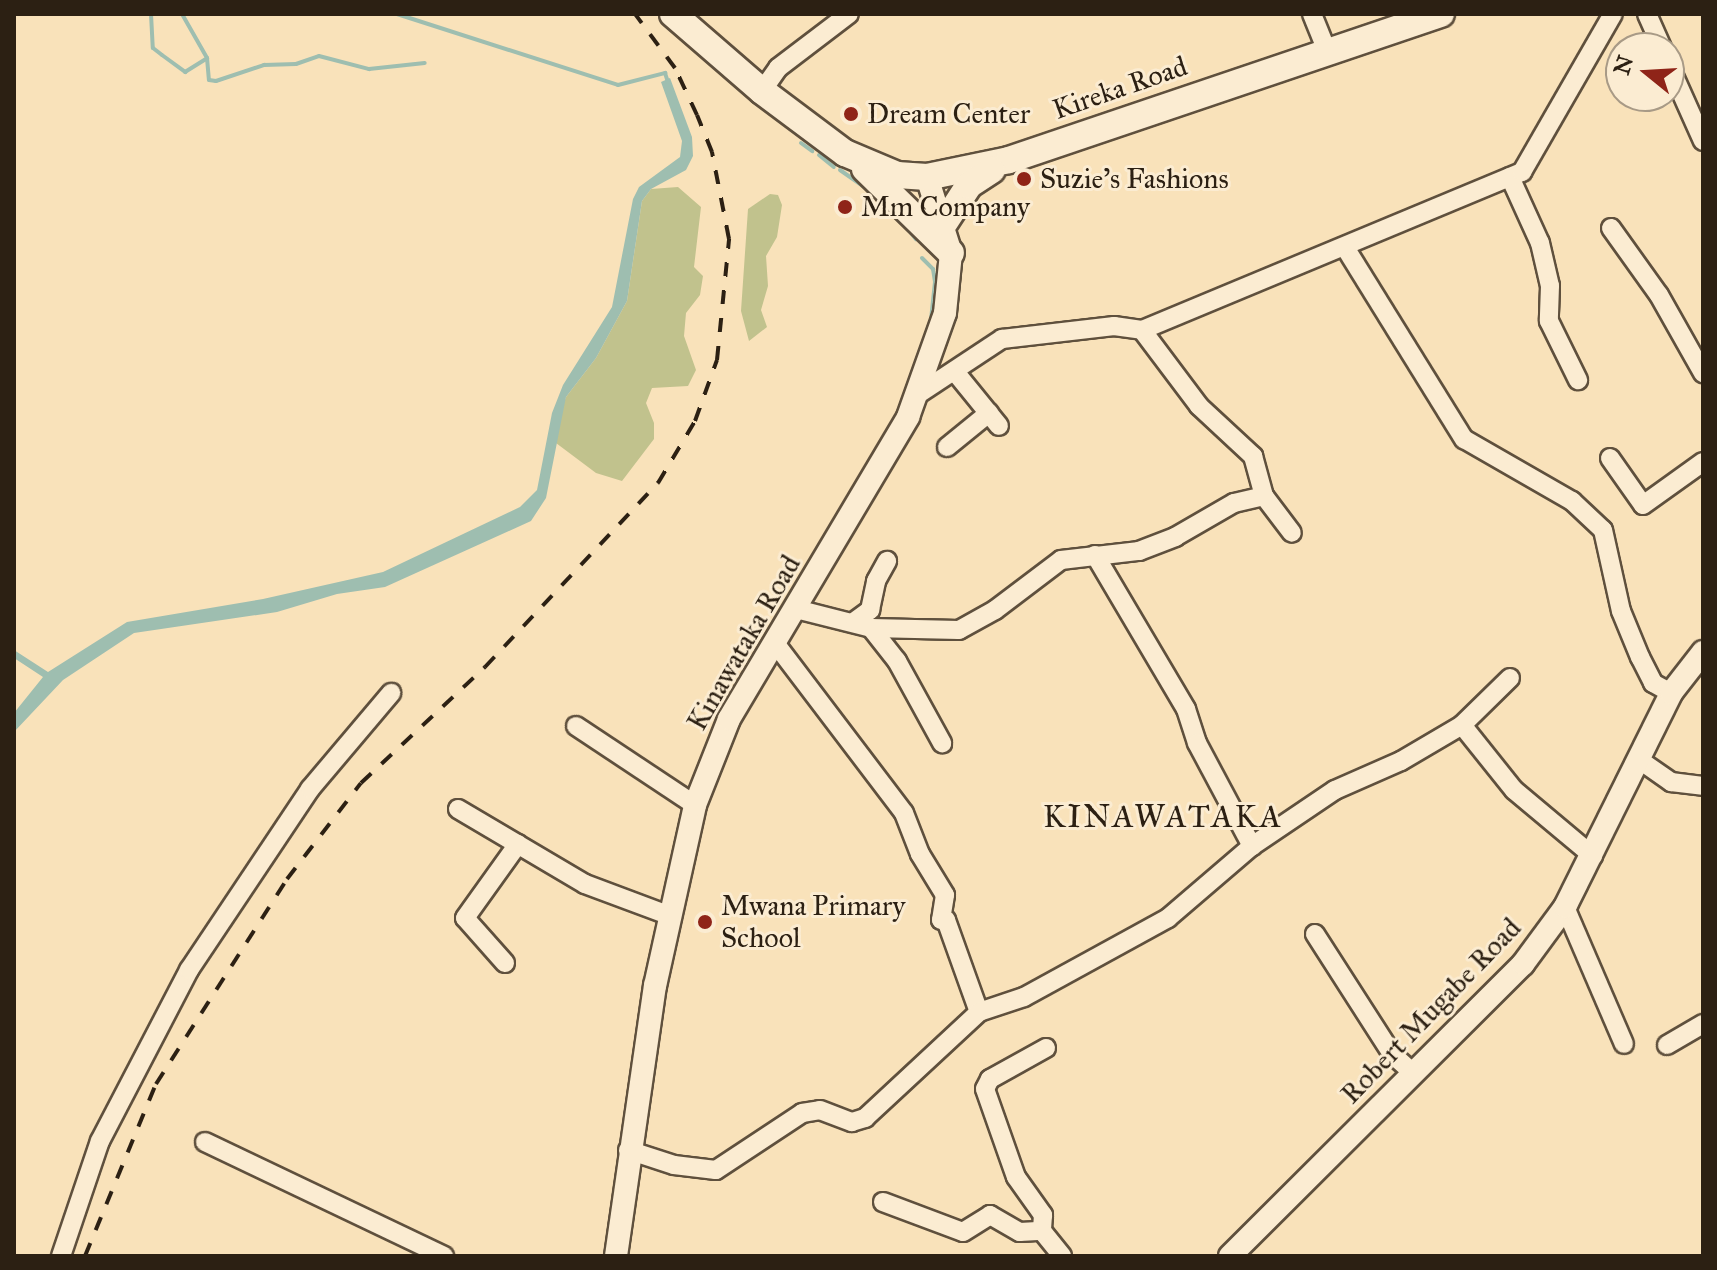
<!DOCTYPE html>
<style>
body{margin:0}
#map{position:relative;width:1717px;height:1270px;overflow:hidden;background:#f9e2ba;font-family:"IM FELL Great Primer",serif}
div>[style]{position:absolute}
.green>*{inset:0;background:#c1c28d}
.water>*{inset:0;background:#9ebeb0}
.stream>*{height:4px;margin:-2px;padding:0 2px;transform-origin:2px;border-radius:2px;background:#9ebeb0}
.roads{filter:drop-shadow(2px 0 #5f503d) drop-shadow(-2px 0 #5f503d) drop-shadow(0 2px #5f503d) drop-shadow(0 -2px #5f503d)}
.minor>*{height:18px;margin:-9px;padding:0 9px;transform-origin:9px;border-radius:9px;background:#fbecd2}
.tertiary>*{height:22px;margin:-11px;padding:0 11px;transform-origin:11px;border-radius:11px;background:#fbecd2}
.secondary>*{height:26px;margin:-13px;padding:0 13px;transform-origin:13px;border-radius:13px;background:#fbecd2}
.rail>*{height:4px;margin-top:-2px;transform-origin:0;background:repeating-linear-gradient(90deg,#2c2013 0 14px,transparent 0 28px)}
.dots>*{width:22px;height:22px;translate:-50% -50%;box-sizing:border-box;border:4px solid #fbecd2;border-radius:50%}
span{translate:-50% -50%;white-space:nowrap;text-align:center;line-height:1.15;-webkit-text-stroke:6px #fbecd2;paint-order:stroke}
.street-label{font-size:28px;color:#2c2013}
.poi-label{font-size:28px;color:#2c2013}
.left{translate:0 -50%;text-align:left}
.quarter-label{font-size:32px;color:#2c2013;letter-spacing:2px}
.frame{position:absolute;inset:0;border:16px solid #2c2013;pointer-events:none}
.north{position:absolute;left:1605px;top:32px;width:80px;height:80px;box-sizing:border-box;background:#fbecd2;border:2px solid #a89a86;border-radius:50%;rotate:288deg;font-size:22px;font-weight:700;line-height:32px;text-align:center;color:#2c2013}
.north::after{content:'';display:block;margin:auto;width:28px;height:36px;background:#8f2418;clip-path:polygon(50% 0,100% 100%,50% 72%,0 100%)}
</style>
<div id="map">
<div class="green">
<i style="clip-path:polygon(678px 187px,701px 207px,694px 267px,703px 276px,700px 295px,686px 313px,684px 336px,696px 370px,688px 386px,652px 388px,646px 403px,654px 423px,654px 439px,622px 481px,596px 473px,556px 443px,559px 416px,566px 397px,596px 358px,627px 301px,642px 201px,651px 189px)"></i>
<i style="clip-path:polygon(770px 194px,778px 195px,782px 205px,777px 237px,766px 256px,768px 286px,761px 310px,767px 327px,749px 341px,741px 311px,748px 209px)"></i>
</div>
<div class="water">
<i style="clip-path:polygon(670px 78px,692px 137px,693px 156px,686px 170px,651px 189px,642px 201px,627px 301px,596px 358px,566px 397px,546px 498px,531px 521px,385px 587px,337px 594px,277px 612px,134px 633px,63px 680px,14px 732px,14px 713px,43px 677px,14px 658px,14px 650px,48px 672px,127px 622px,263px 599px,383px 572px,520px 507px,537px 490px,552px 413px,563px 385px,612px 307px,633px 199px,639px 187px,680px 157px,682px 141px,661px 82px)"></i>
</div>
<div class="stream">
<i style="left:151px;top:14px;width:34px;rotate:87deg"></i>
<i style="left:153px;top:48px;width:11px;rotate:38deg"></i>
<i style="left:162px;top:55px;width:29px;rotate:36deg"></i>
<i style="left:185px;top:72px;width:26px;rotate:-32deg"></i>
<i style="left:182px;top:14px;width:51px;rotate:60.4deg"></i>
<i style="left:207px;top:58px;width:22px;rotate:85deg"></i>
<i style="left:209px;top:80px;width:7px;rotate:8deg"></i>
<i style="left:216px;top:81px;width:51px;rotate:-18.4deg"></i>
<i style="left:264px;top:65px;width:32px;rotate:-2deg"></i>
<i style="left:296px;top:64px;width:24px;rotate:-19deg"></i>
<i style="left:319px;top:56px;width:52px;rotate:14.6deg"></i>
<i style="left:369px;top:69px;width:56px;rotate:-6.1deg"></i>
<i style="left:397px;top:14px;width:232px;rotate:17.8deg"></i>
<i style="left:618px;top:85px;width:49px;rotate:-14.3deg"></i>
<i style="left:665px;top:73px;width:9px;rotate:72deg"></i>
<i style="left:801px;top:143px;width:14px;rotate:36deg"></i>
<i style="left:819px;top:155px;width:19px;rotate:39deg"></i>
<i style="left:840px;top:170px;width:35px;rotate:35deg"></i>
<i style="left:905px;top:225px;width:18px;rotate:52deg"></i>
<i style="left:922px;top:258px;width:16px;rotate:45deg"></i>
<i style="left:933px;top:269px;width:13px;rotate:81deg"></i>
<i style="left:935px;top:282px;width:38px;rotate:96deg"></i>
</div>
<div class="roads">
<div class="minor">
<i style="left:1312px;top:14px;width:40px;rotate:68deg"></i>
<i style="left:1647px;top:14px;width:37px;rotate:66deg"></i>
<i style="left:1669px;top:65px;width:83px;rotate:65.9deg"></i>
<i style="left:762px;top:91px;width:28px;rotate:-55deg"></i>
<i style="left:778px;top:68px;width:89px;rotate:-37.3deg"></i>
<i style="left:1510px;top:177px;width:72px;rotate:65.6deg"></i>
<i style="left:1540px;top:243px;width:44px;rotate:76.9deg"></i>
<i style="left:1550px;top:286px;width:35px;rotate:92deg"></i>
<i style="left:1549px;top:321px;width:66px;rotate:63.8deg"></i>
<i style="left:1611px;top:228px;width:82px;rotate:54.4deg"></i>
<i style="left:1659px;top:295px;width:90px;rotate:60.6deg"></i>
<i style="left:1346px;top:249px;width:224px;rotate:58.2deg"></i>
<i style="left:1464px;top:439px;width:125px;rotate:29.9deg"></i>
<i style="left:1572px;top:501px;width:42px;rotate:43.1deg"></i>
<i style="left:1603px;top:530px;width:83px;rotate:77.5deg"></i>
<i style="left:1621px;top:611px;width:50px;rotate:67.6deg"></i>
<i style="left:1640px;top:657px;width:29px;rotate:63deg"></i>
<i style="left:1653px;top:683px;width:21px;rotate:29deg"></i>
<i style="left:1142px;top:330px;width:412px;rotate:-22.6deg"></i>
<i style="left:1522px;top:172px;width:182px;rotate:-60.1deg"></i>
<i style="left:956px;top:373px;width:68px;rotate:50.9deg"></i>
<i style="left:917px;top:395px;width:102px;rotate:-33.4deg"></i>
<i style="left:1002px;top:339px;width:113px;rotate:-6.6deg"></i>
<i style="left:1114px;top:326px;width:28px;rotate:8deg"></i>
<i style="left:1142px;top:330px;width:95px;rotate:53.1deg"></i>
<i style="left:1199px;top:406px;width:74px;rotate:42.8deg"></i>
<i style="left:1253px;top:456px;width:41px;rotate:74.6deg"></i>
<i style="left:1264px;top:496px;width:46px;rotate:52.9deg"></i>
<i style="left:947px;top:447px;width:54px;rotate:-39deg"></i>
<i style="left:1610px;top:458px;width:57px;rotate:54.9deg"></i>
<i style="left:1643px;top:505px;width:74px;rotate:-35.6deg"></i>
<i style="left:1095px;top:555px;width:179px;rotate:59.4deg"></i>
<i style="left:1186px;top:709px;width:36px;rotate:72deg"></i>
<i style="left:1197px;top:743px;width:117px;rotate:61.9deg"></i>
<i style="left:796px;top:609px;width:77px;rotate:14.2deg"></i>
<i style="left:871px;top:628px;width:42px;rotate:51.8deg"></i>
<i style="left:897px;top:661px;width:94px;rotate:61.2deg"></i>
<i style="left:855px;top:621px;width:19px;rotate:-36deg"></i>
<i style="left:870px;top:610px;width:30px;rotate:-78deg"></i>
<i style="left:876px;top:581px;width:23px;rotate:-61deg"></i>
<i style="left:871px;top:628px;width:88px;rotate:1.3deg"></i>
<i style="left:959px;top:630px;width:41px;rotate:-29.1deg"></i>
<i style="left:995px;top:610px;width:83px;rotate:-37.1deg"></i>
<i style="left:1061px;top:560px;width:79px;rotate:-6.6deg"></i>
<i style="left:1139px;top:551px;width:39px;rotate:-21deg"></i>
<i style="left:1175px;top:537px;width:68px;rotate:-30deg"></i>
<i style="left:1234px;top:503px;width:31px;rotate:-13deg"></i>
<i style="left:775px;top:643px;width:213px;rotate:52.8deg"></i>
<i style="left:904px;top:813px;width:44px;rotate:68.7deg"></i>
<i style="left:920px;top:854px;width:48px;rotate:58.6deg"></i>
<i style="left:945px;top:895px;width:25px;rotate:99deg"></i>
<i style="left:941px;top:920px;width:5px"></i>
<i style="left:946px;top:920px;width:98px;rotate:70.3deg"></i>
<i style="left:1462px;top:725px;width:83px;rotate:51.3deg"></i>
<i style="left:1514px;top:790px;width:103px;rotate:39.9deg"></i>
<i style="left:576px;top:726px;width:143px;rotate:33.6deg"></i>
<i style="left:1641px;top:761px;width:37px;rotate:35deg"></i>
<i style="left:1671px;top:782px;width:32px;rotate:7deg"></i>
<i style="left:458px;top:809px;width:147px;rotate:30.6deg"></i>
<i style="left:585px;top:884px;width:89px;rotate:20.5deg"></i>
<i style="left:1565px;top:907px;width:149px;rotate:66.7deg"></i>
<i style="left:1315px;top:934px;width:143px;rotate:57.3deg"></i>
<i style="left:1392px;top:1054px;width:30px;rotate:42deg"></i>
<i style="left:505px;top:963px;width:60px;rotate:-131.6deg"></i>
<i style="left:465px;top:918px;width:91px;rotate:-54.4deg"></i>
<i style="left:1667px;top:1045px;width:42px;rotate:-30.3deg"></i>
<i style="left:1046px;top:1048px;width:64px;rotate:151deg"></i>
<i style="left:990px;top:1079px;width:11px;rotate:117deg"></i>
<i style="left:985px;top:1089px;width:93px;rotate:70.6deg"></i>
<i style="left:1016px;top:1177px;width:47px;rotate:54.6deg"></i>
<i style="left:1043px;top:1215px;width:16px;rotate:94deg"></i>
<i style="left:1042px;top:1231px;width:32px;rotate:51deg"></i>
<i style="left:205px;top:1142px;width:265px;rotate:25.5deg"></i>
<i style="left:628px;top:1150px;width:48px;rotate:18.1deg"></i>
<i style="left:674px;top:1165px;width:42px;rotate:6.8deg"></i>
<i style="left:716px;top:1170px;width:103px;rotate:-33.5deg"></i>
<i style="left:802px;top:1113px;width:18px;rotate:-9deg"></i>
<i style="left:820px;top:1110px;width:34px;rotate:21deg"></i>
<i style="left:852px;top:1122px;width:14px;rotate:-17deg"></i>
<i style="left:865px;top:1118px;width:156px;rotate:-42.9deg"></i>
<i style="left:979px;top:1012px;width:47px;rotate:-18.4deg"></i>
<i style="left:1024px;top:997px;width:164px;rotate:-28.7deg"></i>
<i style="left:1168px;top:918px;width:111px;rotate:-40.6deg"></i>
<i style="left:1252px;top:846px;width:100px;rotate:-34deg"></i>
<i style="left:1335px;top:790px;width:72px;rotate:-23.7deg"></i>
<i style="left:1401px;top:761px;width:71px;rotate:-30.5deg"></i>
<i style="left:1462px;top:725px;width:67px;rotate:-44.4deg"></i>
<i style="left:883px;top:1202px;width:85px;rotate:20.6deg"></i>
<i style="left:963px;top:1232px;width:32px;rotate:-32deg"></i>
<i style="left:990px;top:1215px;width:34px;rotate:30deg"></i>
<i style="left:1020px;top:1232px;width:22px;rotate:-3deg"></i>
<i style="left:61px;top:1256px;width:121px;rotate:-71.3deg"></i>
<i style="left:100px;top:1141px;width:193px;rotate:-62.5deg"></i>
<i style="left:189px;top:970px;width:218px;rotate:-56.2deg"></i>
<i style="left:310px;top:789px;width:126px;rotate:-49.8deg"></i>
</div>
<div class="tertiary">
<i style="left:616px;top:1256px;width:273px;rotate:-81.8deg"></i>
<i style="left:655px;top:986px;width:185px;rotate:-77.5deg"></i>
<i style="left:695px;top:805px;width:92px;rotate:-68.4deg"></i>
<i style="left:729px;top:719px;width:351px;rotate:-59.3deg"></i>
<i style="left:908px;top:417px;width:110px;rotate:-70.4deg"></i>
<i style="left:945px;top:313px;width:60px;rotate:-84.3deg"></i>
<i style="left:951px;top:253px;width:80px;rotate:-107.5deg"></i>
<i style="left:1230px;top:1256px;width:414px;rotate:-44.9deg"></i>
<i style="left:1523px;top:964px;width:71px;rotate:-53.6deg"></i>
<i style="left:1565px;top:907px;width:239px;rotate:-63.6deg"></i>
<i style="left:1671px;top:693px;width:52px;rotate:-52deg"></i>
</div>
<div class="secondary">
<i style="left:673px;top:14px;width:118px;rotate:40.9deg"></i>
<i style="left:762px;top:91px;width:104px;rotate:36.8deg"></i>
<i style="left:845px;top:153px;width:56px;rotate:22.9deg"></i>
<i style="left:897px;top:175px;width:30px;rotate:4deg"></i>
<i style="left:927px;top:177px;width:84px;rotate:-11.7deg"></i>
<i style="left:1009px;top:160px;width:456px;rotate:-18.7deg"></i>
<i style="left:865px;top:169px;width:120px;rotate:44.3deg"></i>
<i style="left:945px;top:222px;width:44px;rotate:-57deg"></i>
<i style="left:969px;top:185px;width:27px;rotate:-33deg"></i>
</div>
</div>
<div class="rail">
<i style="left:85px;top:1256px;width:186px;rotate:-67.6deg"></i>
<i style="left:156px;top:1084px;width:243px;rotate:-57.4deg"></i>
<i style="left:287px;top:879px;width:121px;rotate:-52.4deg"></i>
<i style="left:361px;top:783px;width:170px;rotate:-43.1deg"></i>
<i style="left:485px;top:667px;width:253px;rotate:-46.8deg"></i>
<i style="left:658px;top:483px;width:72px;rotate:-59.2deg"></i>
<i style="left:695px;top:421px;width:65px;rotate:-70.2deg"></i>
<i style="left:717px;top:360px;width:122px;rotate:-84.3deg"></i>
<i style="left:729px;top:239px;width:89px;rotate:-101.1deg"></i>
<i style="left:712px;top:152px;width:40px;rotate:-112deg"></i>
<i style="left:697px;top:115px;width:52px;rotate:-115.1deg"></i>
<i style="left:675px;top:68px;width:67px;rotate:-126.5deg"></i>
</div>
<div class="dots">
<i style="left:851px;top:114px;background:#8f2418"></i>
<i style="left:1024px;top:179px;background:#8f2418"></i>
<i style="left:845px;top:207px;background:#8f2418"></i>
<i style="left:705px;top:922px;background:#8f2418"></i>
</div>
<div class="street-label">
<span style="left:1120px;top:88px;rotate:-19deg">Kireka Road</span>
<span style="left:744px;top:643px;rotate:-60deg">Kinawataka Road</span>
<span style="left:1431px;top:1011px;rotate:-46deg">Robert Mugabe Road</span>
</div>
<div class="poi-label">
<span class="left" style="left:867px;top:114px">Dream Center</span>
<span class="left" style="left:1040px;top:179px">Suzie's Fashions</span>
<span class="left" style="left:861px;top:207px">Mm Company</span>
<span class="left" style="left:721px;top:922px">Mwana Primary<br>School</span>
</div>
<div class="quarter-label">
<span style="left:1163px;top:817px">KINAWATAKA</span>
</div>
<div class="frame"></div>
<div class="north">N</div>
</div>
